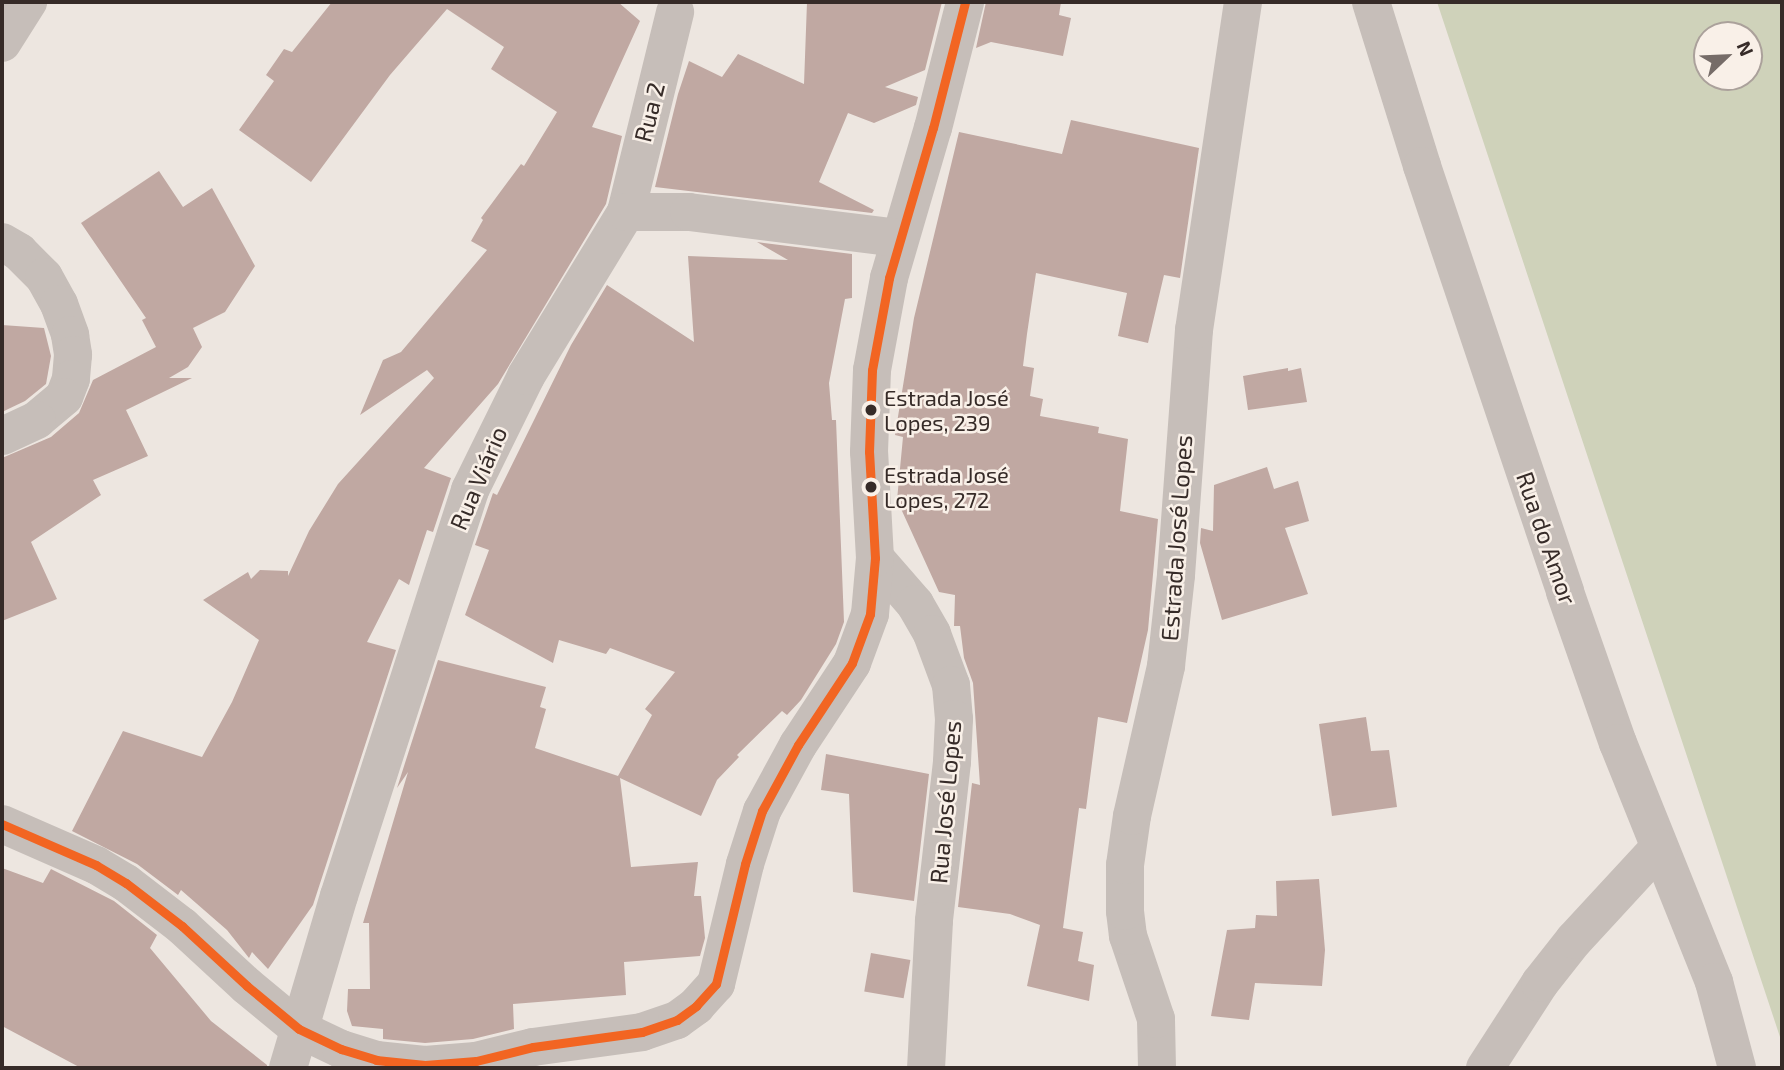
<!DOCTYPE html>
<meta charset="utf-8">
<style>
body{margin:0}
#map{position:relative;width:1784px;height:1070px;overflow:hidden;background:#ede6e0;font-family:"Exo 2",sans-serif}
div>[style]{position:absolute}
.green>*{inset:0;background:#cfd2ba}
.building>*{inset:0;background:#c0a8a2;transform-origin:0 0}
.minor>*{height:38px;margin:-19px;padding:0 19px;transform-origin:19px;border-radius:19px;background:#c6beb9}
.bus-1>*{height:9px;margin:-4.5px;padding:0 4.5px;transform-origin:4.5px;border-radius:4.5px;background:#f26522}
.dots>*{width:19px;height:19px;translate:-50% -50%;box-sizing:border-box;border:4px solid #f9f0e8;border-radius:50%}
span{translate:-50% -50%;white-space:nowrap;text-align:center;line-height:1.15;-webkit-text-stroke:5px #f9f0e8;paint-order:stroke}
.bus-label{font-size:22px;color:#362b28}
.left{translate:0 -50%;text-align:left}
.street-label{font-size:24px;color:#362b28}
.frame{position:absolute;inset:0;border:4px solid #362b28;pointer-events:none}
.north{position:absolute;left:1693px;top:21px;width:70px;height:70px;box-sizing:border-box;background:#f9f0e8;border:2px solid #aba19b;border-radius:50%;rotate:67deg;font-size:19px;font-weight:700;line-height:28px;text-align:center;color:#362b28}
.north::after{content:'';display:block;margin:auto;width:24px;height:32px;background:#766c68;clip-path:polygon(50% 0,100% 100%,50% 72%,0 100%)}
</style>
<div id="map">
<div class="green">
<i style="clip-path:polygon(evenodd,1437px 2px,1782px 2px,1782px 1043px,1437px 2px,1707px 35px,1749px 35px,1749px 77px,1707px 77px,1707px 35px)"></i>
</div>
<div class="building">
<i style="clip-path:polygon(332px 2px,618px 2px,640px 21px,592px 127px,622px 136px,606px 204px,498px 384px,424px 468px,451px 478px,433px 532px,427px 530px,409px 585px,399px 579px,367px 642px,396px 650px,313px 905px,268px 969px,252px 952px,249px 958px,227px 930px,181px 890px,178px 895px,137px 864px,72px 831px,123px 731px,202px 757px,232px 702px,259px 640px,203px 600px,248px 572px,251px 579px,260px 570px,288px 571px,288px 576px,309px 531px,338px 484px,434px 378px,427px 370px,360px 415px,383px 360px,401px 352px,487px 250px,471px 241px,483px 220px,481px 218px,521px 164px,524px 166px,557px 112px,491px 69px,504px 47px,447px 9px,390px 75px,311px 182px,239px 130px,274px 81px,266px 75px,284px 49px,292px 52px)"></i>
<i style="clip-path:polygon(807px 2px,942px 2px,925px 70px,885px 87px,918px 97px,916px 105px,874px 123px,848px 113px,819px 182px,874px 210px,872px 213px,655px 187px,678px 94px,689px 61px,722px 77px,738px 54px,804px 84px)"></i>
<i style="clip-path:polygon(986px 2px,1061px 2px,1059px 15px,1071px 18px,1063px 56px,991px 42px,976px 48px)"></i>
<i style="clip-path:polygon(1071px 120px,1199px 148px,1180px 278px,1164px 275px,1148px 343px,1118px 336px,1127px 293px,1036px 273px,1027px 334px,1023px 366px,1034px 368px,1030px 396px,1043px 399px,1040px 416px,1099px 427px,1098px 433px,1128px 439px,1120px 511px,1158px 519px,1148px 630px,1127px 723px,1098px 717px,1086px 809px,1079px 808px,1063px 928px,1083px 932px,1078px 961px,1094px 965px,1089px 1001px,1027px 986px,1040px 925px,1010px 914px,958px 907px,972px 783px,980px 785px,973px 683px,964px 658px,960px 626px,954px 626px,955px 595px,939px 592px,897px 500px,903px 437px,895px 435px,914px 318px,959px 132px,1062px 154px)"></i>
<i style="clip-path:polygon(159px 171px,183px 207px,212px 188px,255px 266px,225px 312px,193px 328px,202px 347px,188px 367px,169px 378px,192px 378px,126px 410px,148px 456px,93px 480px,101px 495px,31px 542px,57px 599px,2px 621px,2px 458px,51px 437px,79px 413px,93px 380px,156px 347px,142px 320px,146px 318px,81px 223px)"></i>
<i style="clip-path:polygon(757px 242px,852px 254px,852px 298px,845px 299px,829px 383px,832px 420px,836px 420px,844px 622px,836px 644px,801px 700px,787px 715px,782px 711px,737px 755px,739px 757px,717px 780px,701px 816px,620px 778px,631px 867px,698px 862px,694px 896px,701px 896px,705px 938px,700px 956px,624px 962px,626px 995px,513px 1004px,514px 1029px,473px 1039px,425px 1043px,383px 1039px,383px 1029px,352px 1026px,347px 1011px,348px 989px,370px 989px,369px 923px,363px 923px,408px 772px,397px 788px,438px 660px,546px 687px,540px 707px,546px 709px,535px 748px,618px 776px,652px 715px,645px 709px,675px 672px,610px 648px,606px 654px,559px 640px,553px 663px,465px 615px,489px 550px,475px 545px,493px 493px,497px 495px,571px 345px,607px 285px,694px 342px,688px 256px,788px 260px)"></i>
<i style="clip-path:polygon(2px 325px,44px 328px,51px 356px,46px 384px,25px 401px,2px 412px)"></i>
<i style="clip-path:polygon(1288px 368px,1288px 371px,1301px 368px,1307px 402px,1248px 410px,1243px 376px)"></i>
<i style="clip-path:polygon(1267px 467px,1274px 489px,1298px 481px,1309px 521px,1285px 528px,1308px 594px,1222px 620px,1200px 543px,1201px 528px,1213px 531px,1214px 485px)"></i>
<i style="clip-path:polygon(1366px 717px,1371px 751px,1389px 750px,1397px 807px,1332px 816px,1319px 724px)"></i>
<i style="clip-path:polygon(826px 754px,929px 774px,914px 901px,853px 892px,849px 794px,821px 790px)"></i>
<i style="clip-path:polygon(2px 868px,43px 883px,51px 869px,114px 901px,157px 935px,150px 948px,211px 1021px,267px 1065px,267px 1068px,81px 1068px,2px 1026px)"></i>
<i style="clip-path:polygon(1319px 879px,1325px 950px,1322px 986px,1255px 983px,1249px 1020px,1211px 1016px,1227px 930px,1255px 928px,1256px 915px,1277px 916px,1276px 881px)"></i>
<i style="left:871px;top:953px;width:40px;height:39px;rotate:10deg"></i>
</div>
<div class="minor">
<i style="left:1371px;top:2px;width:172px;rotate:72.7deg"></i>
<i style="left:1422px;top:166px;width:449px;rotate:71.4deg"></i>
<i style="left:1565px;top:592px;width:160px;rotate:70.7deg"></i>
<i style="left:1618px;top:743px;width:258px;rotate:68.1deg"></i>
<i style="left:1714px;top:982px;width:89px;rotate:75deg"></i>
<i style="left:2px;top:43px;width:49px;rotate:-57.6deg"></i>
<i style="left:626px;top:212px;width:206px;rotate:-76.2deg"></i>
<i style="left:2px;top:242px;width:20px;rotate:30deg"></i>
<i style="left:19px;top:252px;width:35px;rotate:45deg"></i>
<i style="left:44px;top:277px;width:31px;rotate:61deg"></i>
<i style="left:59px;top:304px;width:33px;rotate:70deg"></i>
<i style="left:70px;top:335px;width:20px;rotate:81deg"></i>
<i style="left:73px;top:355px;width:24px;rotate:95deg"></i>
<i style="left:71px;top:379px;width:19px;rotate:111deg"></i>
<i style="left:64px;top:397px;width:35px;rotate:140deg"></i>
<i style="left:37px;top:420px;width:38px;rotate:155deg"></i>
<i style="left:875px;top:558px;width:61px;rotate:49deg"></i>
<i style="left:915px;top:604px;width:34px;rotate:60deg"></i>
<i style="left:932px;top:634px;width:54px;rotate:69.6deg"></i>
<i style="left:951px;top:685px;width:34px;rotate:85deg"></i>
<i style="left:954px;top:719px;width:43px;rotate:92.7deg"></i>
<i style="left:952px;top:762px;width:160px;rotate:96.5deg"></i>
<i style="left:934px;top:921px;width:147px;rotate:93.1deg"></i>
<i style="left:2px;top:824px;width:103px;rotate:23.6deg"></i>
<i style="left:96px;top:865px;width:35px;rotate:31deg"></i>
<i style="left:126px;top:883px;width:71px;rotate:37.5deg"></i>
<i style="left:182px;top:926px;width:88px;rotate:42.7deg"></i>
<i style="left:247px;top:986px;width:67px;rotate:39.6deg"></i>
<i style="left:299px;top:1029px;width:47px;rotate:25.5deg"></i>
<i style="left:341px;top:1049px;width:37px;rotate:17deg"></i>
<i style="left:376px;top:1060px;width:49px;rotate:5.8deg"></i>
<i style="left:425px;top:1065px;width:51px;rotate:-4.5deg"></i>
<i style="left:476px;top:1061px;width:59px;rotate:-13.8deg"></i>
<i style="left:533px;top:1047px;width:110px;rotate:-7.8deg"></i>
<i style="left:642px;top:1032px;width:37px;rotate:-19deg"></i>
<i style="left:677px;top:1020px;width:24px;rotate:-36deg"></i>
<i style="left:696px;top:1006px;width:30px;rotate:-48deg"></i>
<i style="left:716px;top:984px;width:123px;rotate:-76.4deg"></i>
<i style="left:745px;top:864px;width:56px;rotate:-72.2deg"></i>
<i style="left:762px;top:811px;width:75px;rotate:-61.4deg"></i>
<i style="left:798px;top:745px;width:98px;rotate:-56.6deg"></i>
<i style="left:852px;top:663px;width:52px;rotate:-69.8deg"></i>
<i style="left:870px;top:614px;width:56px;rotate:-84.9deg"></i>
<i style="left:875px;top:558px;width:106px;rotate:-93.2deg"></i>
<i style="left:869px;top:452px;width:82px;rotate:-87.9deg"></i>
<i style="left:872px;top:370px;width:94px;rotate:-79.5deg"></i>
<i style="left:889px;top:278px;width:156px;rotate:-73.7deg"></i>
<i style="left:933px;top:128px;width:130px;rotate:-75.7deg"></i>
<i style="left:288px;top:1068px;width:179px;rotate:-73.5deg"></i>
<i style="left:339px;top:896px;width:427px;rotate:-72.1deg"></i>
<i style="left:470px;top:490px;width:127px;rotate:-63.8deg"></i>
<i style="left:526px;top:376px;width:192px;rotate:-58.6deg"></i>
<i style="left:626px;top:212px;width:63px"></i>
<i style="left:689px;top:212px;width:212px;rotate:7.1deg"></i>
<i style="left:1157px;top:1068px;width:49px;rotate:-91.2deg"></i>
<i style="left:1156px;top:1019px;width:88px;rotate:-108.6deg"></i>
<i style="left:1128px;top:936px;width:25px;rotate:-97deg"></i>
<i style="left:1125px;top:911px;width:46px;rotate:-90deg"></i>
<i style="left:1125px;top:865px;width:49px;rotate:-81.9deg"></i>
<i style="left:1132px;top:816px;width:154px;rotate:-77.2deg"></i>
<i style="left:1166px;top:666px;width:92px;rotate:-83.7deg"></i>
<i style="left:1176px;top:575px;width:246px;rotate:-85.8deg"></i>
<i style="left:1194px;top:330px;width:332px;rotate:-81.5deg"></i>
<i style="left:1485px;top:1068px;width:101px;rotate:-57.1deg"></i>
<i style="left:1540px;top:983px;width:55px;rotate:-51.7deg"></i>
<i style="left:1574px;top:940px;width:125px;rotate:-47.3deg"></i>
</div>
<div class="bus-1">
<i style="left:2px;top:824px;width:103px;rotate:23.6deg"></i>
<i style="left:96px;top:865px;width:35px;rotate:31deg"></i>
<i style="left:126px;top:883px;width:71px;rotate:37.5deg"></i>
<i style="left:182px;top:926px;width:88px;rotate:42.7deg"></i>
<i style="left:247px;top:986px;width:67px;rotate:39.6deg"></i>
<i style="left:299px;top:1029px;width:47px;rotate:25.5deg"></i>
<i style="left:341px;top:1049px;width:37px;rotate:17deg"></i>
<i style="left:376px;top:1060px;width:49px;rotate:5.8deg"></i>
<i style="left:425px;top:1065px;width:51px;rotate:-4.5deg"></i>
<i style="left:476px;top:1061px;width:59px;rotate:-13.8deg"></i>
<i style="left:533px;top:1047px;width:110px;rotate:-7.8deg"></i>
<i style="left:642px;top:1032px;width:37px;rotate:-19deg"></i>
<i style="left:677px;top:1020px;width:24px;rotate:-36deg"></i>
<i style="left:696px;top:1006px;width:30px;rotate:-48deg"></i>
<i style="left:716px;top:984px;width:123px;rotate:-76.4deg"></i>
<i style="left:745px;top:864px;width:56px;rotate:-72.2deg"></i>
<i style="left:762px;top:811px;width:75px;rotate:-61.4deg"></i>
<i style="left:798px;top:745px;width:98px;rotate:-56.6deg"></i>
<i style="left:852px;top:663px;width:52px;rotate:-69.8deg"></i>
<i style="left:870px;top:614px;width:56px;rotate:-84.9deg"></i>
<i style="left:875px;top:558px;width:106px;rotate:-93.2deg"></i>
<i style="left:869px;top:452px;width:82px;rotate:-87.9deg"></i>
<i style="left:872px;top:370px;width:94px;rotate:-79.5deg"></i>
<i style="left:889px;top:278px;width:156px;rotate:-73.7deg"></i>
<i style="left:933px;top:128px;width:130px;rotate:-75.7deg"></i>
</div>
<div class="dots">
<i style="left:871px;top:410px;background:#362b28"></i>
<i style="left:871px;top:487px;background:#362b28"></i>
</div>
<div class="bus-label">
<span class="left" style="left:884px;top:410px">Estrada José<br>Lopes, 239</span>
<span class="left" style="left:884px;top:487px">Estrada José<br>Lopes, 272</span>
</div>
<div class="street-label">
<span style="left:649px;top:112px;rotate:-76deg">Rua 2</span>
<span style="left:478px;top:478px;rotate:-67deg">Rua Viário</span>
<span style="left:1176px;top:538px;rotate:-86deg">Estrada José Lopes</span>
<span style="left:1547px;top:538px;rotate:71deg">Rua do Amor</span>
<span style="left:945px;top:802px;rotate:-85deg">Rua José Lopes</span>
</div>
<div class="frame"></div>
<div class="north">N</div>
</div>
